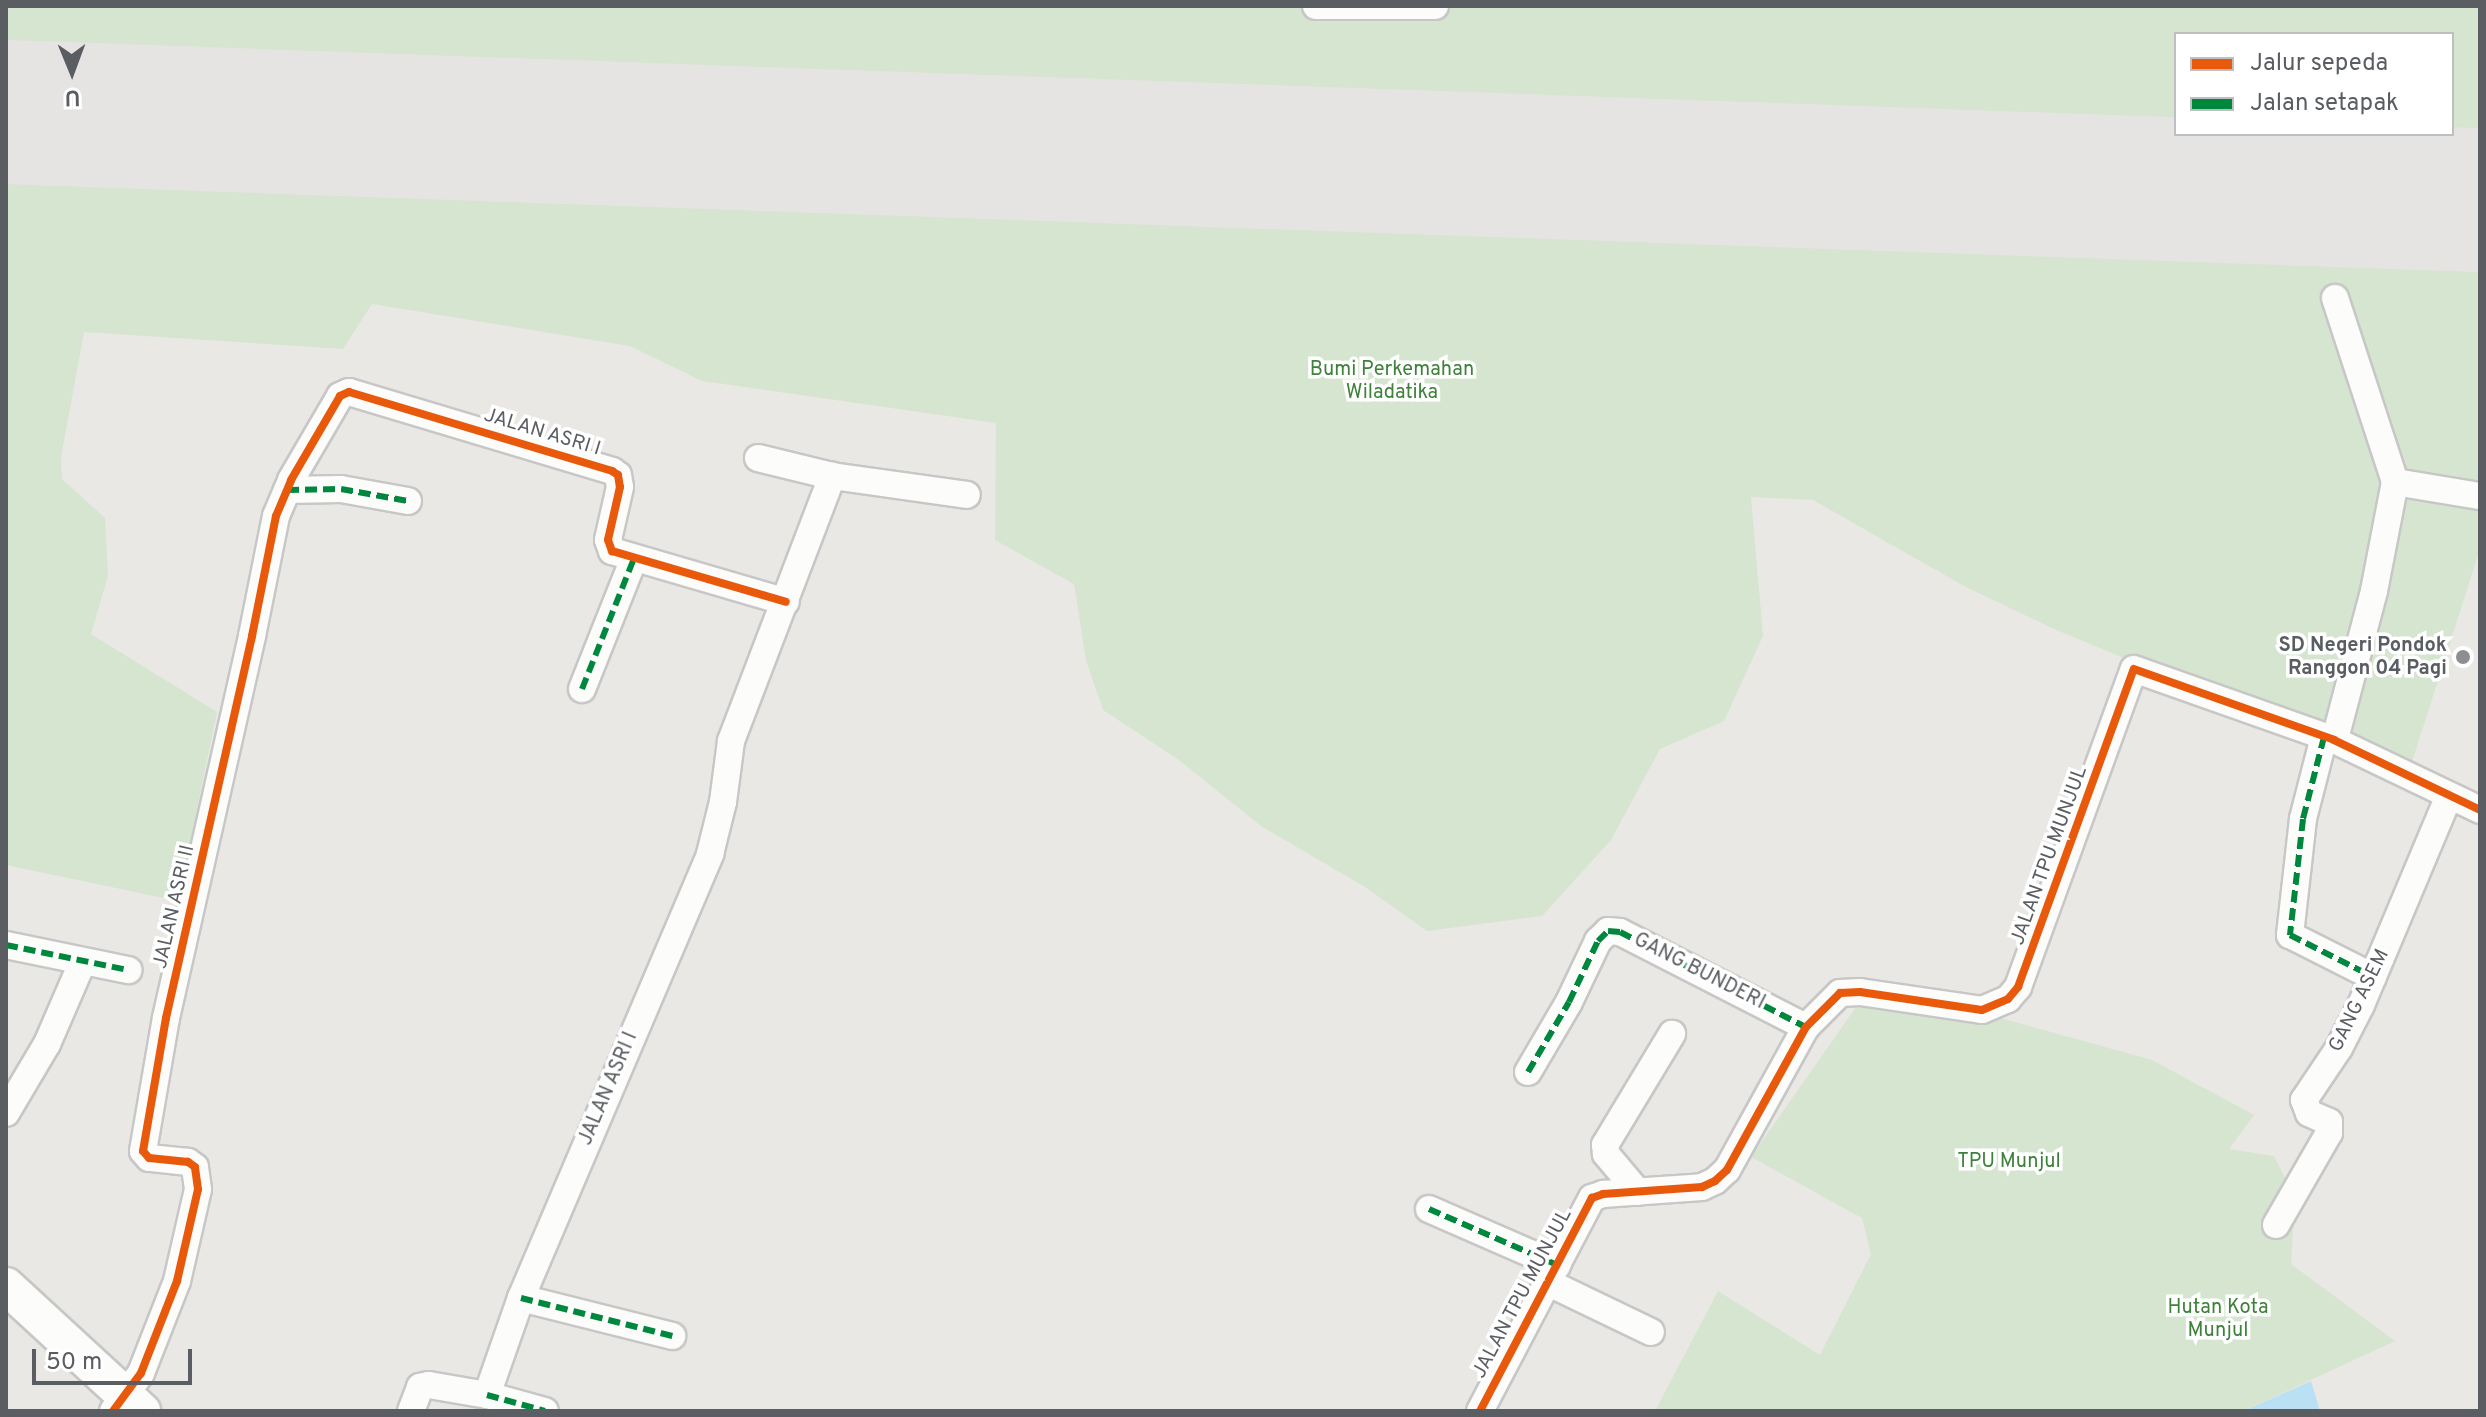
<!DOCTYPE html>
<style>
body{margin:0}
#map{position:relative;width:2486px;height:1417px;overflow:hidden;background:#eae8e4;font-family:Overpass,sans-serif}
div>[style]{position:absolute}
.green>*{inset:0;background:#d5e5d0}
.water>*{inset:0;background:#bae0f3}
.runway>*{height:144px;margin:-72px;padding:0 72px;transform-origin:72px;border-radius:72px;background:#e6e4e2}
.roads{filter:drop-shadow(2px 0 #c6c7c6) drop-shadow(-2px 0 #c6c7c6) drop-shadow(0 2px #c6c7c6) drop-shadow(0 -2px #c6c7c6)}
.street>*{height:26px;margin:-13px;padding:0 13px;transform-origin:13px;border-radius:13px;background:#fcfcfb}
.secondary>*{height:36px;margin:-18px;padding:0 18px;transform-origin:18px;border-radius:18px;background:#fcfcfb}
.quiet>*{height:6px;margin-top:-3px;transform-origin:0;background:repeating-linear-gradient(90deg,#00873e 0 12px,transparent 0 18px)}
.cycleway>*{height:8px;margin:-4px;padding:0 4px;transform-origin:4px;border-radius:4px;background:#e8590c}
.dots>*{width:22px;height:22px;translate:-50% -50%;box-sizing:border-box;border:4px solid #fff;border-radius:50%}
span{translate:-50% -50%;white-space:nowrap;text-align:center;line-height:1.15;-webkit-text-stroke:7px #fff;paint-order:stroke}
.park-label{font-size:20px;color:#3e813a}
.street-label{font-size:20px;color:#5a5e62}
.poi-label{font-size:20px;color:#5a5e62;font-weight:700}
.right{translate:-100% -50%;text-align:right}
.frame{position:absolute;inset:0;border:8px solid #5a5e62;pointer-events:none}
.legend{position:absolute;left:2174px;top:32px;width:280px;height:104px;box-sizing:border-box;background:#fff;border:2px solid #bdbfc0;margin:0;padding:10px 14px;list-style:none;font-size:24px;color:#5a5e62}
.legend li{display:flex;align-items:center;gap:16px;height:40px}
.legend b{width:40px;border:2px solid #bdbfc0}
.north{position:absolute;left:32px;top:32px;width:80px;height:80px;-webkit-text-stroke:6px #fff;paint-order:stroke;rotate:179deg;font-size:22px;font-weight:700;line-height:32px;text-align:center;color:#5a5e62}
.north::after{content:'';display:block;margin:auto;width:28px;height:36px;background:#5a5e62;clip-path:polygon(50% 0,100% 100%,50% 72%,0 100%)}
.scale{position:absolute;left:32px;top:1349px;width:160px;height:36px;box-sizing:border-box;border:4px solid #5a5e62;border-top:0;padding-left:10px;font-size:24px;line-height:28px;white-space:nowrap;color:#5a5e62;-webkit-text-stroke:6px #fff;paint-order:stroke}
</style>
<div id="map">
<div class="green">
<i style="clip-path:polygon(evenodd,6px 6px,2480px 6px,2480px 549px,2411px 765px,2203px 679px,2119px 656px,2054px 629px,1964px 586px,1813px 500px,1751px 497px,1763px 636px,1724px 721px,1660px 749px,1611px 840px,1542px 916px,1427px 931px,1365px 887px,1261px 826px,1179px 760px,1103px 710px,1086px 660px,1074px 584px,995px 540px,996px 423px,702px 381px,630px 346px,372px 304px,343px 349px,84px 332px,61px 457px,62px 479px,105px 518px,108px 576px,91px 634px,217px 712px,178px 901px,6px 865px,6px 6px,2176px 34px,2452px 34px,2452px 134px,2176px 134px,2176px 34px)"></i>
<i style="clip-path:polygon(1861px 1000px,1986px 1014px,2152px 1060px,2254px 1115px,2229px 1149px,2274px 1156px,2295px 1197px,2291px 1264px,2395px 1341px,2244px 1411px,1655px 1411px,1718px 1291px,1820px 1355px,1871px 1254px,1862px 1218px,1751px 1157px)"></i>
</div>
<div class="water">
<i style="clip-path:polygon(2311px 1381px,2320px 1411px,2244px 1411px)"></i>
</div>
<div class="runway">
<i style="left:6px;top:112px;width:2476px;rotate:2.04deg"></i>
</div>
<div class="roads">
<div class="street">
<i style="left:1316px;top:6px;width:119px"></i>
<i style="left:2335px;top:298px;width:194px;rotate:71.9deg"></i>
<i style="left:2395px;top:482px;width:86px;rotate:9.4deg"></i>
<i style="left:758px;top:458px;width:76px;rotate:13.7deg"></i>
<i style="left:832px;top:476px;width:136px;rotate:8deg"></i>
<i style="left:287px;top:490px;width:54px;rotate:-1.1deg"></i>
<i style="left:341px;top:489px;width:68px;rotate:10.2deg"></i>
<i style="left:582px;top:689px;width:141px;rotate:-68.3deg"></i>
<i style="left:2336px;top:735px;width:149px;rotate:-75.2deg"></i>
<i style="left:2374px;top:591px;width:111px;rotate:-79.1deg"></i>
<i style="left:2324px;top:737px;width:85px;rotate:104.4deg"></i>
<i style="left:2303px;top:819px;width:117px;rotate:96.4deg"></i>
<i style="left:2290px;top:935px;width:93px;rotate:26.8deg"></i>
<i style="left:6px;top:945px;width:125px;rotate:11.6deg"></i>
<i style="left:1528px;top:1072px;width:81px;rotate:-59.6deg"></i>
<i style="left:1569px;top:1002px;width:68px;rotate:-64.6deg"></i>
<i style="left:1598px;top:941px;width:14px;rotate:-45deg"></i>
<i style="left:1608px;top:931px;width:12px;rotate:5deg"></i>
<i style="left:1620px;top:932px;width:209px;rotate:27.1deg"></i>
<i style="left:6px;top:1113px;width:80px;rotate:-59.3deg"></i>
<i style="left:47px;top:1044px;width:90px;rotate:-66.6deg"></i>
<i style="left:1638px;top:1192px;width:50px;rotate:-130.1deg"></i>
<i style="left:1606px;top:1154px;width:9px;rotate:-96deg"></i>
<i style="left:1605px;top:1145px;width:130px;rotate:-58.9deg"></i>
<i style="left:1429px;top:1209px;width:140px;rotate:23.6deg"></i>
<i style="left:2276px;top:1225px;width:106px;rotate:-60.1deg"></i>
<i style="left:2329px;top:1133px;width:11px;rotate:-90deg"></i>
<i style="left:2329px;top:1122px;width:22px;rotate:-156deg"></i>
<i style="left:2309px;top:1113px;width:14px;rotate:-111deg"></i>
<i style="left:2304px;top:1100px;width:63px;rotate:-56.1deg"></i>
<i style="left:2339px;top:1048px;width:48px;rotate:-62.9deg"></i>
<i style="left:2361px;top:1005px;width:227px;rotate:-67.2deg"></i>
<i style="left:1549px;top:1283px;width:113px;rotate:25.7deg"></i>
<i style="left:521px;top:1298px;width:156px;rotate:14.1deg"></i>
<i style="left:487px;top:1395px;width:60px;rotate:15.4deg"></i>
<i style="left:113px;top:1411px;width:47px;rotate:-53.6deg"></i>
<i style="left:141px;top:1373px;width:99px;rotate:-68.6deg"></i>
<i style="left:177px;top:1281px;width:94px;rotate:-77.1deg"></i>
<i style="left:198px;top:1189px;width:22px;rotate:-98deg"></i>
<i style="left:195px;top:1167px;width:9px;rotate:-144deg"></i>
<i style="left:188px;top:1162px;width:39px;rotate:-174deg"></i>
<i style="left:149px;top:1158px;width:9px;rotate:-131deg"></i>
<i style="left:143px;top:1151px;width:135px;rotate:-80.2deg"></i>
<i style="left:166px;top:1018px;width:392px;rotate:-77.3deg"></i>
<i style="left:252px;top:636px;width:122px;rotate:-78.7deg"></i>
<i style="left:276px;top:516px;width:39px;rotate:-67deg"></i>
<i style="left:291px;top:480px;width:97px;rotate:-59.7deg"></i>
<i style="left:340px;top:396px;width:10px;rotate:-24deg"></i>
<i style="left:349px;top:392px;width:275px;rotate:16.7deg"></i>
<i style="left:612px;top:471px;width:7px;rotate:34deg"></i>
<i style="left:618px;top:475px;width:12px;rotate:81deg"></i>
<i style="left:620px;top:487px;width:54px;rotate:102.8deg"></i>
<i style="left:608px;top:540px;width:12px;rotate:70deg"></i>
<i style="left:612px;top:551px;width:181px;rotate:16.3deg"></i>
<i style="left:411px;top:1411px;width:26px;rotate:-69deg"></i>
<i style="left:420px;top:1387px;width:9px;rotate:-13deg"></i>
<i style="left:429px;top:1385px;width:59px;rotate:9.8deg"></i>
<i style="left:487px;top:1395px;width:103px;rotate:-70.7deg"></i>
<i style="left:521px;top:1298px;width:483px;rotate:-66.9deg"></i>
<i style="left:710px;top:854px;width:54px;rotate:-76deg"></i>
<i style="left:723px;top:802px;width:62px;rotate:-82.5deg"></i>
<i style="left:731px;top:741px;width:284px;rotate:-69.1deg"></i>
<i style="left:1480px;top:1411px;width:241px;rotate:-62.3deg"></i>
<i style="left:1592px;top:1198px;width:12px;rotate:-20deg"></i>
<i style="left:1603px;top:1194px;width:99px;rotate:-4deg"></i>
<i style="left:1702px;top:1187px;width:14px;rotate:-25deg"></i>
<i style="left:1715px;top:1181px;width:16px;rotate:-43deg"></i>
<i style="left:1727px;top:1170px;width:163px;rotate:-61.1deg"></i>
<i style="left:1806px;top:1027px;width:48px;rotate:-45deg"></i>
<i style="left:1840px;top:993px;width:20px;rotate:-3deg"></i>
<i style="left:1860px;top:992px;width:123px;rotate:8.4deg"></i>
<i style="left:1982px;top:1010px;width:28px;rotate:-23deg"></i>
<i style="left:2008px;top:999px;width:16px;rotate:-50deg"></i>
<i style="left:2018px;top:987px;width:338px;rotate:-70deg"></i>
<i style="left:2134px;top:669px;width:212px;rotate:19.5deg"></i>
<i style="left:2334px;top:740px;width:162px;rotate:25.6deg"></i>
</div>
<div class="secondary">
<i style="left:6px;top:1286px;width:185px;rotate:42.6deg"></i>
</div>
</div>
<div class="quiet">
<i style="left:287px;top:490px;width:54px;rotate:-1.1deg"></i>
<i style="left:341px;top:489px;width:68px;rotate:10.2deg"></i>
<i style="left:582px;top:689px;width:141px;rotate:-68.3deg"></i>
<i style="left:2324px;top:737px;width:85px;rotate:104.4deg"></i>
<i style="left:2303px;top:819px;width:117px;rotate:96.4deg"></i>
<i style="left:2290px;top:935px;width:93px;rotate:26.8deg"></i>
<i style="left:6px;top:945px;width:125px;rotate:11.6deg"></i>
<i style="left:1528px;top:1072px;width:81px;rotate:-59.6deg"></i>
<i style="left:1569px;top:1002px;width:68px;rotate:-64.6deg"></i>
<i style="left:1598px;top:941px;width:14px;rotate:-45deg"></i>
<i style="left:1608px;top:931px;width:12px;rotate:5deg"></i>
<i style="left:1620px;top:932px;width:209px;rotate:27.1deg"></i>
<i style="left:1429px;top:1209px;width:140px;rotate:23.6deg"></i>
<i style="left:521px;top:1298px;width:156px;rotate:14.1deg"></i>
<i style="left:487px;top:1395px;width:60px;rotate:15.4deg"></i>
</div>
<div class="cycleway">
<i style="left:113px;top:1411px;width:47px;rotate:-53.6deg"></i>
<i style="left:141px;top:1373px;width:99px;rotate:-68.6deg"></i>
<i style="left:177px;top:1281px;width:94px;rotate:-77.1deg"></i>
<i style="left:198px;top:1189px;width:22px;rotate:-98deg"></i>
<i style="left:195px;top:1167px;width:9px;rotate:-144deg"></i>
<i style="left:188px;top:1162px;width:39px;rotate:-174deg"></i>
<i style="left:149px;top:1158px;width:9px;rotate:-131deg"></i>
<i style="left:143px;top:1151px;width:135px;rotate:-80.2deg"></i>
<i style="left:166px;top:1018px;width:392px;rotate:-77.3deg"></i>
<i style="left:252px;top:636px;width:122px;rotate:-78.7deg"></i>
<i style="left:276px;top:516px;width:39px;rotate:-67deg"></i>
<i style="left:291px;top:480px;width:97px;rotate:-59.7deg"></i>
<i style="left:340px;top:396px;width:10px;rotate:-24deg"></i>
<i style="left:349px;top:392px;width:275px;rotate:16.7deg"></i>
<i style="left:612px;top:471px;width:7px;rotate:34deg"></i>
<i style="left:618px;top:475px;width:12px;rotate:81deg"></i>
<i style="left:620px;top:487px;width:54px;rotate:102.8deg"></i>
<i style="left:608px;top:540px;width:12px;rotate:70deg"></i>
<i style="left:612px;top:551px;width:181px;rotate:16.3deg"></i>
<i style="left:1480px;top:1411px;width:241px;rotate:-62.3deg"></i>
<i style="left:1592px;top:1198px;width:12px;rotate:-20deg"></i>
<i style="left:1603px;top:1194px;width:99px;rotate:-4deg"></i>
<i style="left:1702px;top:1187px;width:14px;rotate:-25deg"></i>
<i style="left:1715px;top:1181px;width:16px;rotate:-43deg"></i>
<i style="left:1727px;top:1170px;width:163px;rotate:-61.1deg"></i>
<i style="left:1806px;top:1027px;width:48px;rotate:-45deg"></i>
<i style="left:1840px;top:993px;width:20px;rotate:-3deg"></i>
<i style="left:1860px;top:992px;width:123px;rotate:8.4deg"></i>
<i style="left:1982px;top:1010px;width:28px;rotate:-23deg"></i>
<i style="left:2008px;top:999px;width:16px;rotate:-50deg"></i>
<i style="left:2018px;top:987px;width:338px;rotate:-70deg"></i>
<i style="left:2134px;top:669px;width:212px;rotate:19.5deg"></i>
<i style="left:2334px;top:740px;width:162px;rotate:25.6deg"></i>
</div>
<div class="dots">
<i style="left:2463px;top:657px;background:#8c8e90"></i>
</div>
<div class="park-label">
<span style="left:1392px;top:382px">Bumi Perkemahan<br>Wiladatika</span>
<span style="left:2009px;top:1162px">TPU Munjul</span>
<span style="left:2218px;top:1320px">Hutan Kota<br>Munjul</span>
</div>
<div class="street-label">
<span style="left:542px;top:433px;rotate:17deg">JALAN ASRI I</span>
<span style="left:2050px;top:856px;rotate:-70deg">JALAN TPU MUNJUL</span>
<span style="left:175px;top:907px;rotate:-77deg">JALAN ASRI II</span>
<span style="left:1699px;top:972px;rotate:27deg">GANG BUNDERI</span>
<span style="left:2360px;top:1001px;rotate:-64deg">GANG ASEM</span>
<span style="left:609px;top:1089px;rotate:-67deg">JALAN ASRI I</span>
<span style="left:1523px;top:1294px;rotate:-62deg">JALAN TPU MUNJUL</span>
</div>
<div class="poi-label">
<span class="right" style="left:2447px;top:658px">SD Negeri Pondok<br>Ranggon 04 Pagi</span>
</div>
<div class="frame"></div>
<ul class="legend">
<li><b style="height:10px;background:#e8590c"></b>Jalur sepeda</li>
<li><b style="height:10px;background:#00873e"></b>Jalan setapak</li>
</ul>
<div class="north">U</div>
<div class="scale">50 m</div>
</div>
